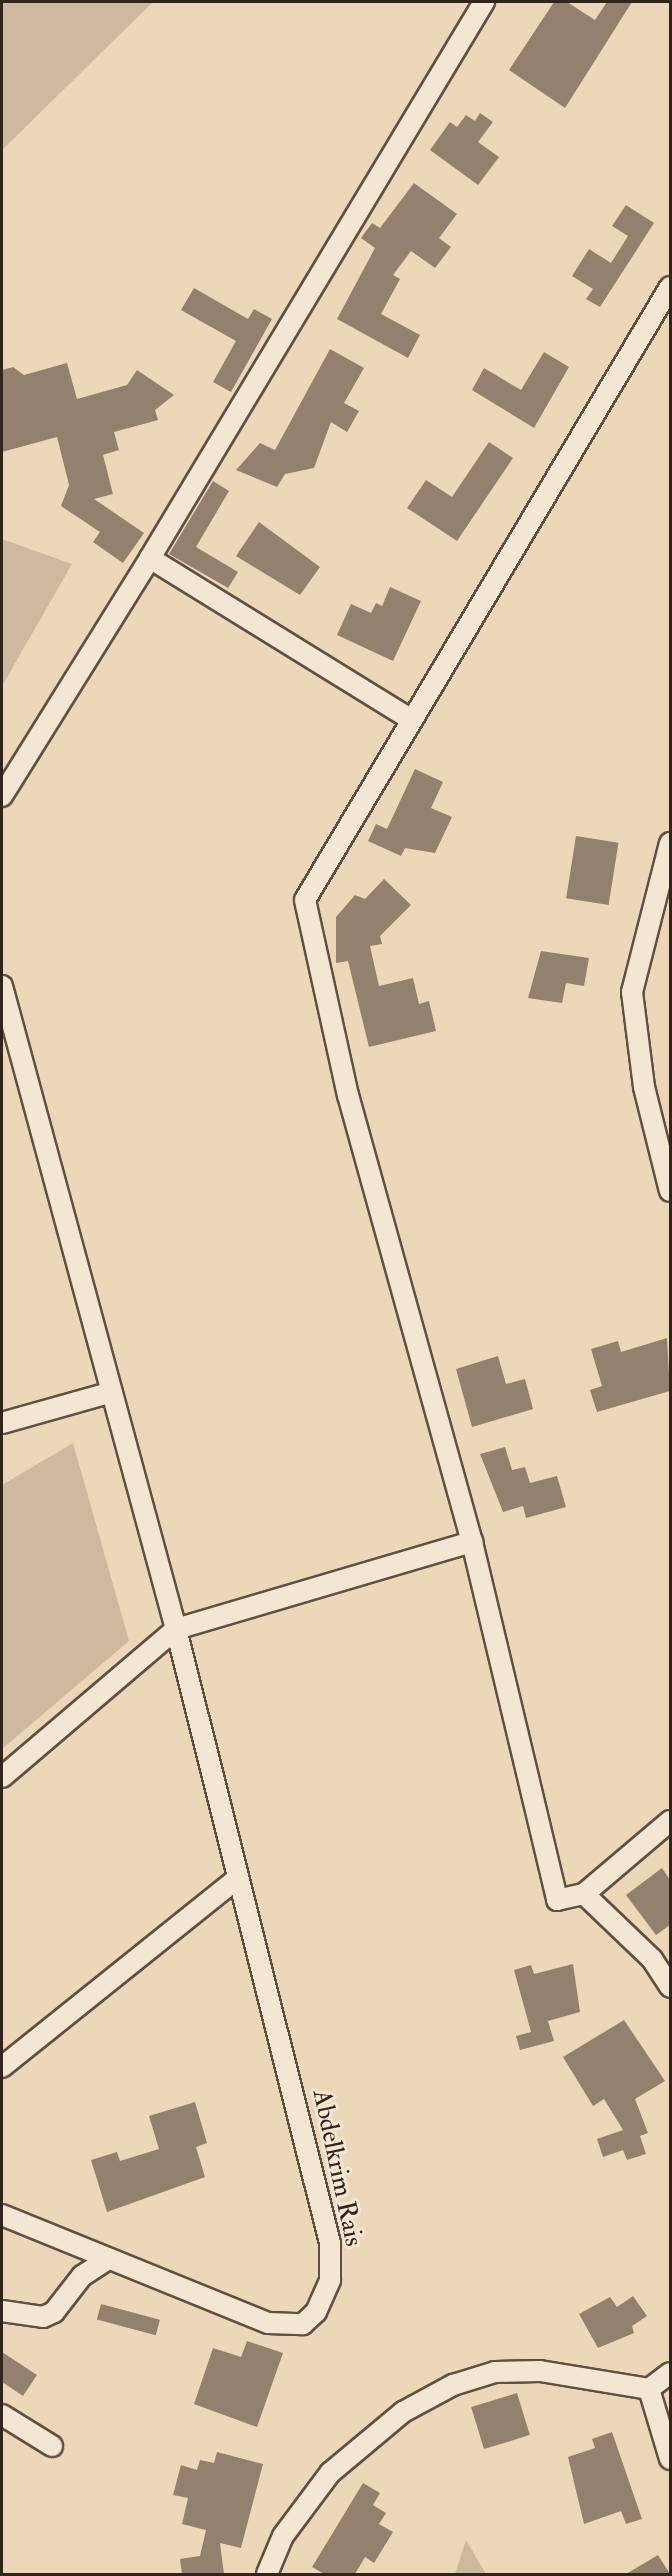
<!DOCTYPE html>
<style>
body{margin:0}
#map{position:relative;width:672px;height:2576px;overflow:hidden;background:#ecd8b9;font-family:"IM FELL Double Pica",serif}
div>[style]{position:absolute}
.green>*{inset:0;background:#ccb99e}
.building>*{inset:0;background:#93816e;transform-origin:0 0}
.roads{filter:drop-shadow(2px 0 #605044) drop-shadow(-2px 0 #605044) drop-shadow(0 2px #605044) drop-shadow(0 -2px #605044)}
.minor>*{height:20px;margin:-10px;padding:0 10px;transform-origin:10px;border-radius:10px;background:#f3e6d2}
span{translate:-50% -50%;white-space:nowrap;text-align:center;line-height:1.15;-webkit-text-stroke:6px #f3e6d2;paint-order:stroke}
.street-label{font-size:26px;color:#32231d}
.frame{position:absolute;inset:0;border:3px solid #32231d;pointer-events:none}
</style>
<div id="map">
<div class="green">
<i style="clip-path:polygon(2px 2px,153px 2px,2px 150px)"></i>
<i style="clip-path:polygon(2px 539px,72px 564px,2px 686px)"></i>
<i style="clip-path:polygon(73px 1443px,129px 1641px,2px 1749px,2px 1485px)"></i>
<i style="clip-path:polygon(466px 2540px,486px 2574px,455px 2574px)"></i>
</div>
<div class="building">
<i style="clip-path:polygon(554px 2px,567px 2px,595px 20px,607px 2px,632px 2px,565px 108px,509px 70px)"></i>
<i style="clip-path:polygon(480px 113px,493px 122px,478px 142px,499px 157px,478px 185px,430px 150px,450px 122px,457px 127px,466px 115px,475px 121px)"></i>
<i style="clip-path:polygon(414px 183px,457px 214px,439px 238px,451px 247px,435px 268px,411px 251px,393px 275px,400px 279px,381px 314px,420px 335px,408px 358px,337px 319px,375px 248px,361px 238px,372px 223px,380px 228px)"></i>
<i style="clip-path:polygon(626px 205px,654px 223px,600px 307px,586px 299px,593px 289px,572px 276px,589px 249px,611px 263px,628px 236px,612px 226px)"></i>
<i style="clip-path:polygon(194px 288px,248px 319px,254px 309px,272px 319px,231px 392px,213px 382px,236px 341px,181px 310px)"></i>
<i style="clip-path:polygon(330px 349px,364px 368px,344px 403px,359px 411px,347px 432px,331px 422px,314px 468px,285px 474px,277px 487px,236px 470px,260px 443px,275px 450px)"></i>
<i style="clip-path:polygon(544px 352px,569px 367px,534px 428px,472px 390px,484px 368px,521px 390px)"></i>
<i style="clip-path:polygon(67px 363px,77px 399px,127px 385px,137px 370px,174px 395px,155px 410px,158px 420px,114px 432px,119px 450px,103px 455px,113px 494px,94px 499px,144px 533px,123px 563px,93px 542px,100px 532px,61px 506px,69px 485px,57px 437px,2px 452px,2px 370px,13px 367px,24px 375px)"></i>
<i style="clip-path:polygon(489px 442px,513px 458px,457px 541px,407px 508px,426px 480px,452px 497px)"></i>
<i style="clip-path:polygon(213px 481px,229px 491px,196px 547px,238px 572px,228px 588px,169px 554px)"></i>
<i style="clip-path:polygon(259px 522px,320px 567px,300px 595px,236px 556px)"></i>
<i style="clip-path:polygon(390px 587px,421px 601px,393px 661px,337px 635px,351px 604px,371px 613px,376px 603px,382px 606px)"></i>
<i style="clip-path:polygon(415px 769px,443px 782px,431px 808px,452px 817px,435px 853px,405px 848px,401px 856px,368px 841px,376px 824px,387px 829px)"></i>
<i style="left:576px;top:836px;width:43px;height:63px;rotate:9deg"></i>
<i style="clip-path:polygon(384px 879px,411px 905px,380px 936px,382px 944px,370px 946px,379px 986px,413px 978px,419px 1004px,429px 1001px,436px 1031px,369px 1047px,348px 961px,336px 963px,336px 917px,355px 895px,365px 899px)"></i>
<i style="clip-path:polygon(541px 951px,589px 958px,584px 986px,566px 983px,562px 1003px,528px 998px)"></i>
<i style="clip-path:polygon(667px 1338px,670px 1391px,597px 1412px,590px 1390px,602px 1386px,591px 1349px,618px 1341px,621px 1352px)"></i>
<i style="clip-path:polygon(498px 1356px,506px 1384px,525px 1379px,533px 1409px,472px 1427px,456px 1369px)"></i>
<i style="clip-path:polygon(505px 1447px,512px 1470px,525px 1467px,530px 1483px,557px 1476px,566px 1507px,526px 1518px,523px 1506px,503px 1512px,480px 1454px)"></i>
<i style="clip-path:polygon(662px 1868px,670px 1880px,670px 1925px,656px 1935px,626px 1895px)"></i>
<i style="clip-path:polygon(573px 1964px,580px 2012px,548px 2021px,554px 2041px,520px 2050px,516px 2036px,531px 2032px,514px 1970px,531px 1965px,534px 1974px)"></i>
<i style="clip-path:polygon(624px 2020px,665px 2081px,635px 2099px,648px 2133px,640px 2136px,646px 2154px,627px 2160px,623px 2150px,603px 2157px,597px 2139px,623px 2130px,604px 2099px,593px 2106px,563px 2057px)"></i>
<i style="clip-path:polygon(195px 2102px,207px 2143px,196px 2147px,205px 2177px,107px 2212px,91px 2160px,117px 2152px,120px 2161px,159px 2149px,149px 2116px)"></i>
<i style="clip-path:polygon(633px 2296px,647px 2316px,632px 2326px,634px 2333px,598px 2348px,579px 2314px,610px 2297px,617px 2307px)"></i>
<i style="left:101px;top:2304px;width:61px;height:16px;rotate:15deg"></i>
<i style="clip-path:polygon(247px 2341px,283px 2353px,257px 2427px,194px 2404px,213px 2348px,241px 2357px)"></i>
<i style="clip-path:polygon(2px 2352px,37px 2375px,23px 2396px,2px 2382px)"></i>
<i style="left:517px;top:2393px;width:44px;height:48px;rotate:73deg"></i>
<i style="clip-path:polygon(612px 2432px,642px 2519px,626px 2524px,621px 2511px,584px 2524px,568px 2457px,595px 2448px,592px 2439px)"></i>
<i style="clip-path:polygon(217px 2452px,263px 2464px,241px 2548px,220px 2543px,224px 2574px,182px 2574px,180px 2559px,200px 2556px,206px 2530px,182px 2524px,188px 2498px,173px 2495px,181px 2465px,197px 2470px,200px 2460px,214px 2463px)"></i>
<i style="clip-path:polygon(363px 2483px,380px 2493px,373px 2505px,386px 2513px,379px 2524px,393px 2532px,374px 2563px,365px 2557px,355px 2574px,324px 2574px,312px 2567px)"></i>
<i style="clip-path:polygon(658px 2555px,670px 2574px,626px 2574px)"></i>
</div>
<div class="roads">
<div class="minor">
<i style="left:670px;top:287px;width:713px;rotate:120.77deg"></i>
<i style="left:305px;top:900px;width:200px;rotate:77.6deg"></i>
<i style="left:348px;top:1095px;width:464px;rotate:74.5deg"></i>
<i style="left:472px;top:1542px;width:368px;rotate:76.6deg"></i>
<i style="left:557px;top:1900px;width:28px;rotate:-13deg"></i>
<i style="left:584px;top:1894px;width:113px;rotate:-40.3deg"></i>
<i style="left:412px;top:720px;width:308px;rotate:-148.3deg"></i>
<i style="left:150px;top:558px;width:649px;rotate:-59.01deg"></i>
<i style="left:2px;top:796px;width:280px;rotate:-58.1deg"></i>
<i style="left:670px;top:843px;width:154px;rotate:104.3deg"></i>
<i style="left:632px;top:992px;width:96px;rotate:82.8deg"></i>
<i style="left:644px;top:1087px;width:107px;rotate:76deg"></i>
<i style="left:2px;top:986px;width:666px;rotate:74.86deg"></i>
<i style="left:176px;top:1629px;width:228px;rotate:139.6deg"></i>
<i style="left:2px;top:1423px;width:114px;rotate:-15.7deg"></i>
<i style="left:584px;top:1894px;width:94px;rotate:43.7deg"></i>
<i style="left:652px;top:1959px;width:33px;rotate:57deg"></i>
<i style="left:2px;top:2067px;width:301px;rotate:-38.7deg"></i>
<i style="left:2px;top:2215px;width:287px;rotate:22.1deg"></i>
<i style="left:268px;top:2323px;width:35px;rotate:2deg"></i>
<i style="left:303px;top:2324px;width:18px;rotate:-43deg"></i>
<i style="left:316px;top:2312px;width:35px;rotate:-66deg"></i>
<i style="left:330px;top:2280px;width:37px;rotate:-90deg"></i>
<i style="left:330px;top:2243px;width:633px;rotate:-104.08deg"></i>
<i style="left:176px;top:1629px;width:309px;rotate:-16.4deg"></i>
<i style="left:2px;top:2311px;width:41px;rotate:8.3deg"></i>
<i style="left:43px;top:2317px;width:12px;rotate:-24deg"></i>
<i style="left:54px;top:2312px;width:46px;rotate:-52.1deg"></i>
<i style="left:82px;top:2276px;width:30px;rotate:-33deg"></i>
<i style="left:649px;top:2389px;width:73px;rotate:73.3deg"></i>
<i style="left:2px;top:2415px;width:59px;rotate:31.8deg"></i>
<i style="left:267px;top:2574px;width:41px;rotate:-67.2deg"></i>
<i style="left:283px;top:2536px;width:79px;rotate:-53.3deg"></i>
<i style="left:330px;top:2473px;width:95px;rotate:-39.9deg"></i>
<i style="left:403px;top:2412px;width:57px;rotate:-28.4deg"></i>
<i style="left:453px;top:2385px;width:44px;rotate:-17.2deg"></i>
<i style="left:495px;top:2372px;width:45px;rotate:-1.3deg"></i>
<i style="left:540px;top:2371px;width:110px;rotate:9.4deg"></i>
<i style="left:649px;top:2389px;width:26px;rotate:-37deg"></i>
</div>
</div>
<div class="street-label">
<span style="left:337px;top:2168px;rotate:78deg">Abdelkrim Rais</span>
</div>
<div class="frame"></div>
</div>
